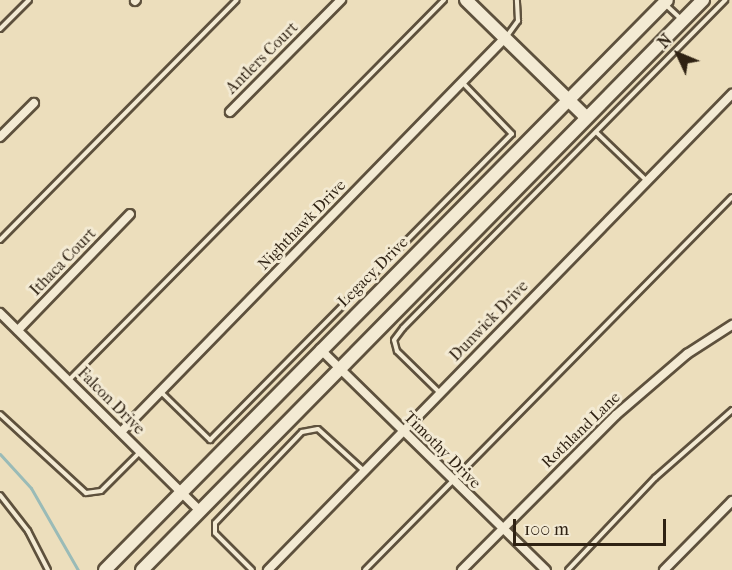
<!DOCTYPE html>
<style>
body{margin:0}
#map{position:relative;width:732px;height:570px;overflow:hidden;background:#ecdebc;font-family:"IM FELL French Canon",serif}
div>[style]{position:absolute}
.stream>*{height:3px;margin:-1.5px;padding:0 1.5px;transform-origin:1.5px;border-radius:1.5px;background:#9abbb7}
.roads{filter:drop-shadow(2px 0 #5e513d) drop-shadow(-2px 0 #5e513d) drop-shadow(0 2px #5e513d) drop-shadow(0 -2px #5e513d)}
.lane>*{height:4px;margin:-2px;padding:0 2px;transform-origin:2px;border-radius:2px;background:#f3ead3}
.street>*{height:8px;margin:-4px;padding:0 4px;transform-origin:4px;border-radius:4px;background:#f3ead3}
.secondary>*{height:12px;margin:-6px;padding:0 6px;transform-origin:6px;border-radius:6px;background:#f3ead3}
span{translate:-50% -50%;white-space:nowrap;text-align:center;line-height:1.15;-webkit-text-stroke:6px #f3ead3;paint-order:stroke}
.street-label{font-size:16px;color:#2f2213}
.north{position:absolute;left:648px;top:24px;width:60px;height:60px;-webkit-text-stroke:4px #f3ead3;paint-order:stroke;rotate:314deg;font-size:16px;font-weight:700;line-height:24px;text-align:center;color:#2f2213}
.north::after{content:'';display:block;margin:auto;width:21px;height:27px;background:#2f2213;clip-path:polygon(50% 0,100% 100%,50% 72%,0 100%)}
.scale{position:absolute;left:513px;top:519px;width:153px;height:27px;box-sizing:border-box;border:3px solid #2f2213;border-top:0;padding-left:8px;font-size:18px;line-height:21px;white-space:nowrap;color:#2f2213;-webkit-text-stroke:4px #f3ead3;paint-order:stroke}
</style>
<div id="map">
<div class="stream">
<i style="left:0;top:454px;width:46px;rotate:47.6deg"></i>
<i style="left:31px;top:488px;width:95px;rotate:60.2deg"></i>
</div>
<div class="roads">
<div class="lane">
<i style="left:666px;top:5px;width:22px;rotate:43deg"></i>
<i style="left:0;top:29px;width:41px;rotate:-45deg"></i>
<i style="left:507px;top:36px;width:19px;rotate:-54deg"></i>
<i style="left:518px;top:21px;width:21px;rotate:-93deg"></i>
<i style="left:596px;top:132px;width:71px;rotate:43.9deg"></i>
<i style="left:0;top:240px;width:337px;rotate:-45.4deg"></i>
<i style="left:69px;top:380px;width:534px;rotate:-45.38deg"></i>
<i style="left:161px;top:392px;width:69px;rotate:44.4deg"></i>
<i style="left:210px;top:440px;width:430px;rotate:-45.4deg"></i>
<i style="left:512px;top:134px;width:72px;rotate:-133.9deg"></i>
<i style="left:439px;top:392px;width:59px;rotate:-135.7deg"></i>
<i style="left:397px;top:351px;width:11px;rotate:-105deg"></i>
<i style="left:394px;top:340px;width:15px;rotate:-53deg"></i>
<i style="left:403px;top:328px;width:460px;rotate:-45.5deg"></i>
<i style="left:0;top:414px;width:117px;rotate:42.6deg"></i>
<i style="left:86px;top:493px;width:15px;rotate:-8deg"></i>
<i style="left:101px;top:491px;width:55px;rotate:-45deg"></i>
<i style="left:0;top:495px;width:46px;rotate:52.1deg"></i>
<i style="left:28px;top:531px;width:44px;rotate:62.9deg"></i>
<i style="left:252px;top:570px;width:52px;rotate:-135deg"></i>
<i style="left:215px;top:533px;width:10px;rotate:-90deg"></i>
<i style="left:215px;top:523px;width:126px;rotate:-46.3deg"></i>
<i style="left:302px;top:432px;width:16px;rotate:-11deg"></i>
<i style="left:318px;top:429px;width:61px;rotate:42.3deg"></i>
<i style="left:365px;top:570px;width:523px;rotate:-45.46deg"></i>
<i style="left:568px;top:570px;width:127px;rotate:-46.6deg"></i>
<i style="left:655px;top:478px;width:103px;rotate:-41.4deg"></i>
</div>
<div class="street">
<i style="left:135px;top:1px;width:1px;rotate:-45deg"></i>
<i style="left:230px;top:112px;width:158px;rotate:-45.3deg"></i>
<i style="left:0;top:137px;width:48px;rotate:-45deg"></i>
<i style="left:0;top:313px;width:281px;rotate:44.7deg"></i>
<i style="left:18px;top:330px;width:161px;rotate:-46deg"></i>
<i style="left:320px;top:349px;width:316px;rotate:44.4deg"></i>
<i style="left:121px;top:432px;width:550px;rotate:-45.74deg"></i>
<i style="left:268px;top:570px;width:665px;rotate:-45.73deg"></i>
<i style="left:462px;top:570px;width:218px;rotate:-45.2deg"></i>
<i style="left:616px;top:415px;width:94px;rotate:-40.7deg"></i>
<i style="left:687px;top:354px;width:54px;rotate:-32.8deg"></i>
<i style="left:664px;top:570px;width:97px;rotate:-45.4deg"></i>
</div>
<div class="secondary">
<i style="left:466px;top:0;width:168px;rotate:44.3deg"></i>
<i style="left:105px;top:570px;width:800px;rotate:-45.4deg"></i>
<i style="left:142px;top:570px;width:800px;rotate:-45.46deg"></i>
</div>
</div>
<div class="street-label">
<span style="left:262px;top:58px;rotate:-45deg">Antlers Court</span>
<span style="left:302px;top:225px;rotate:-46deg">Nighthawk Drive</span>
<span style="left:63px;top:262px;rotate:-46deg">Ithaca Court</span>
<span style="left:373px;top:272px;rotate:-45deg">Legacy Drive</span>
<span style="left:489px;top:321px;rotate:-46deg">Dunwick Drive</span>
<span style="left:111px;top:401px;rotate:45deg">Falcon Drive</span>
<span style="left:581px;top:430px;rotate:-44deg">Rothland Lane</span>
<span style="left:442px;top:450px;rotate:45deg">Timothy Drive</span>
</div>
<div class="north">N</div>
<div class="scale">100 m</div>
</div>
